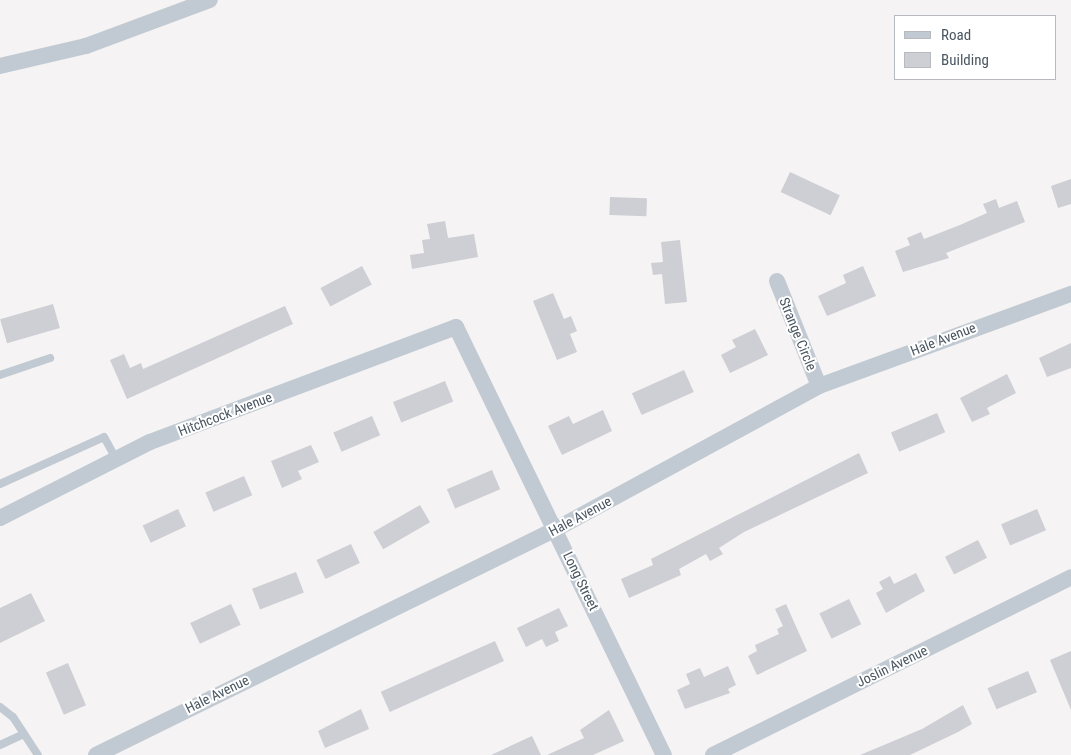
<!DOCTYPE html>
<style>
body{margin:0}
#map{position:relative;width:1071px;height:755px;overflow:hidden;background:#f5f3f3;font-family:"Roboto Condensed",sans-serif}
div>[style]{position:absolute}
.building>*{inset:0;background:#cdcfd5;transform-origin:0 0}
.service>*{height:8px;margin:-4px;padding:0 4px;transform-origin:4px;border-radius:4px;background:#c1cad2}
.minor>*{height:16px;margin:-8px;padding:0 8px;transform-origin:8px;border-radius:8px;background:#c1cad2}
span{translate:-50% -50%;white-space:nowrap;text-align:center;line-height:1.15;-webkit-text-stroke:4px #fff;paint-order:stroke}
.street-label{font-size:14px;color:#4a5661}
.legend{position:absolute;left:894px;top:15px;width:162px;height:65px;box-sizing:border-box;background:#fff;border:1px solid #b7bbc0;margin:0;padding:6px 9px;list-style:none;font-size:15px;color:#4a5661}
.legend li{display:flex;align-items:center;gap:10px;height:25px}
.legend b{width:25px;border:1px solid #b7bbc0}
</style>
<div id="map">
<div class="building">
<i style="left:790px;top:172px;width:55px;height:22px;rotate:25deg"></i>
<i style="clip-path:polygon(1071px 179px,1071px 204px,1058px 208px,1051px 186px)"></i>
<i style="left:610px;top:197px;width:37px;height:18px;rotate:2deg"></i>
<i style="clip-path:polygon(996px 199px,999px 208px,1017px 201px,1025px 222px,946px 253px,949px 258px,903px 272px,895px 251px,910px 245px,907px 238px,921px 232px,924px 239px,960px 225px,987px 213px,983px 204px)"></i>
<i style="clip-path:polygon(445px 221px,448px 238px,474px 234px,478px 257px,412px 269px,410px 255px,424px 253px,422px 240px,430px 239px,427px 224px)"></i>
<i style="clip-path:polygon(680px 240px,687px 302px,665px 304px,662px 274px,653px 275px,651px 263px,663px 262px,661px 242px)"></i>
<i style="left:362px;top:266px;width:21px;height:47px;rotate:62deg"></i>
<i style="clip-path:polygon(863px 266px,876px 296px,827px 316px,818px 296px,846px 283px,843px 275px)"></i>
<i style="clip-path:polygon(553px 293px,564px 319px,571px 316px,577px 331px,570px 334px,577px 352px,557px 360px,533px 301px)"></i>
<i style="left:53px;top:304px;width:25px;height:55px;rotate:74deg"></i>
<i style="clip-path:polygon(285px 306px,293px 324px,127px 399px,110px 360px,124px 354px,130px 368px,141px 363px,143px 369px)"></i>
<i style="clip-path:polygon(755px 329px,768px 355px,730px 373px,721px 355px,736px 347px,732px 340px)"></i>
<i style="clip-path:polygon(1071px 343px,1071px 368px,1047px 377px,1039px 358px)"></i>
<i style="left:684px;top:370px;width:24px;height:57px;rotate:66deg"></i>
<i style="clip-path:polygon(1007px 374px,1016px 393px,987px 408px,990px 414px,972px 422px,960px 398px)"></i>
<i style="left:445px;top:381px;width:22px;height:56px;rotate:68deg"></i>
<i style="clip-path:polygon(603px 410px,612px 431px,562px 455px,548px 426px,569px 416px,573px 424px)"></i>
<i style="left:937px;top:413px;width:21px;height:50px;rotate:67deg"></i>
<i style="left:372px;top:416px;width:21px;height:42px;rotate:67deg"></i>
<i style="clip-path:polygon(311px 445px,319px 462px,298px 471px,302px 479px,282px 488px,271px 461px)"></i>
<i style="clip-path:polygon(859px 453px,868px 473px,744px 532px,719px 548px,723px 554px,710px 561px,706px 554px,679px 569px,681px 575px,629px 598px,621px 579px,653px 565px,651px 559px)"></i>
<i style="left:492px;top:470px;width:21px;height:49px;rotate:67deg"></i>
<i style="left:244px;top:476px;width:21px;height:42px;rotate:67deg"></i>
<i style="left:420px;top:505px;width:20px;height:54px;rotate:60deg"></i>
<i style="left:178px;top:509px;width:19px;height:39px;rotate:65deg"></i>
<i style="left:1037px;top:509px;width:23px;height:39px;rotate:67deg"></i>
<i style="left:978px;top:540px;width:20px;height:37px;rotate:63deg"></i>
<i style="left:351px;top:544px;width:21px;height:38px;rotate:65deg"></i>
<i style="left:296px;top:572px;width:22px;height:47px;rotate:69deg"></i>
<i style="clip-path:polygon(916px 573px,925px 591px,886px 613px,876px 593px,883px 589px,879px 582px,890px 576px,894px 584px)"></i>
<i style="clip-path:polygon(31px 593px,45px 621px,0 643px,0 608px)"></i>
<i style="left:849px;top:599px;width:28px;height:33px;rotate:64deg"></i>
<i style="left:231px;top:604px;width:23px;height:45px;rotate:65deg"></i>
<i style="clip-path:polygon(786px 604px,807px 651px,757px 675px,748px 656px,757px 651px,755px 645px,779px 634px,777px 629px,783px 626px,775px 609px)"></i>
<i style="clip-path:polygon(559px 608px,568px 626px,555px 632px,559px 641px,546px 647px,542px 639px,526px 647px,517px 628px)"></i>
<i style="left:495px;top:641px;width:22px;height:125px;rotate:66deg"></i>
<i style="clip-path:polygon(1071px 651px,1071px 710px,1050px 660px)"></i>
<i style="left:68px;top:663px;width:46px;height:24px;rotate:67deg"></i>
<i style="clip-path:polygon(728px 666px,736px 685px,728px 689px,730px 693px,685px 709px,677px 690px,690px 684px,686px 674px,700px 668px,704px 677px)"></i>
<i style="left:1028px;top:671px;width:23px;height:44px;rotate:67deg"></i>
<i style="clip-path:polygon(963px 705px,972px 724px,958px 732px,910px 755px,860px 755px,922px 729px)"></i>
<i style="clip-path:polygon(361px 709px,369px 729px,325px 748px,318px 731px)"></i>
<i style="clip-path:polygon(609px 710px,624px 741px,593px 755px,547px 755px,584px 738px,580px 730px)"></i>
<i style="clip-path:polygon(532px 736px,541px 755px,491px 755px)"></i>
</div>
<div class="service">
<i style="left:0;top:375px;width:53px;rotate:-18.8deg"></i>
<i style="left:0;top:484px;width:114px;rotate:-24.3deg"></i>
<i style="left:104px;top:437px;width:25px;rotate:61deg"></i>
<i style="left:0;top:707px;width:16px;rotate:38deg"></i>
<i style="left:13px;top:717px;width:45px;rotate:56.7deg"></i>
<i style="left:0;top:745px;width:26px;rotate:-25deg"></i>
</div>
<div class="minor">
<i style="left:0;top:66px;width:88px;rotate:-13.1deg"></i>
<i style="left:86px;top:46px;width:132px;rotate:-20.4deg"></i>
<i style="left:777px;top:281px;width:113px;rotate:68.2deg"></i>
<i style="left:0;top:518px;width:168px;rotate:-26.9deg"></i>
<i style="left:150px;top:442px;width:327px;rotate:-20.6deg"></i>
<i style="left:456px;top:327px;width:476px;rotate:64.1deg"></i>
<i style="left:96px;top:755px;width:513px;rotate:-26.17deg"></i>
<i style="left:556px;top:529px;width:299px;rotate:-28.5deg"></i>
<i style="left:819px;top:386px;width:268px;rotate:-20.1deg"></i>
<i style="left:713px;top:755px;width:400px;rotate:-26.4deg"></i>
</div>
<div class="street-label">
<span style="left:798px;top:334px;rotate:68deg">Strange Circle</span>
<span style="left:943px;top:339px;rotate:-21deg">Hale Avenue</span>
<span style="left:225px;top:414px;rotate:-21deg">Hitchcock Avenue</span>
<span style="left:580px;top:516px;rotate:-28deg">Hale Avenue</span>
<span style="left:581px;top:581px;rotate:64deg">Long Street</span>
<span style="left:892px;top:666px;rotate:-26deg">Joslin Avenue</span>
<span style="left:217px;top:694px;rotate:-26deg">Hale Avenue</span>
</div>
<ul class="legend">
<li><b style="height:6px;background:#c1cad2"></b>Road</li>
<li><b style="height:14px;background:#cdcfd5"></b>Building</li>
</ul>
</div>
